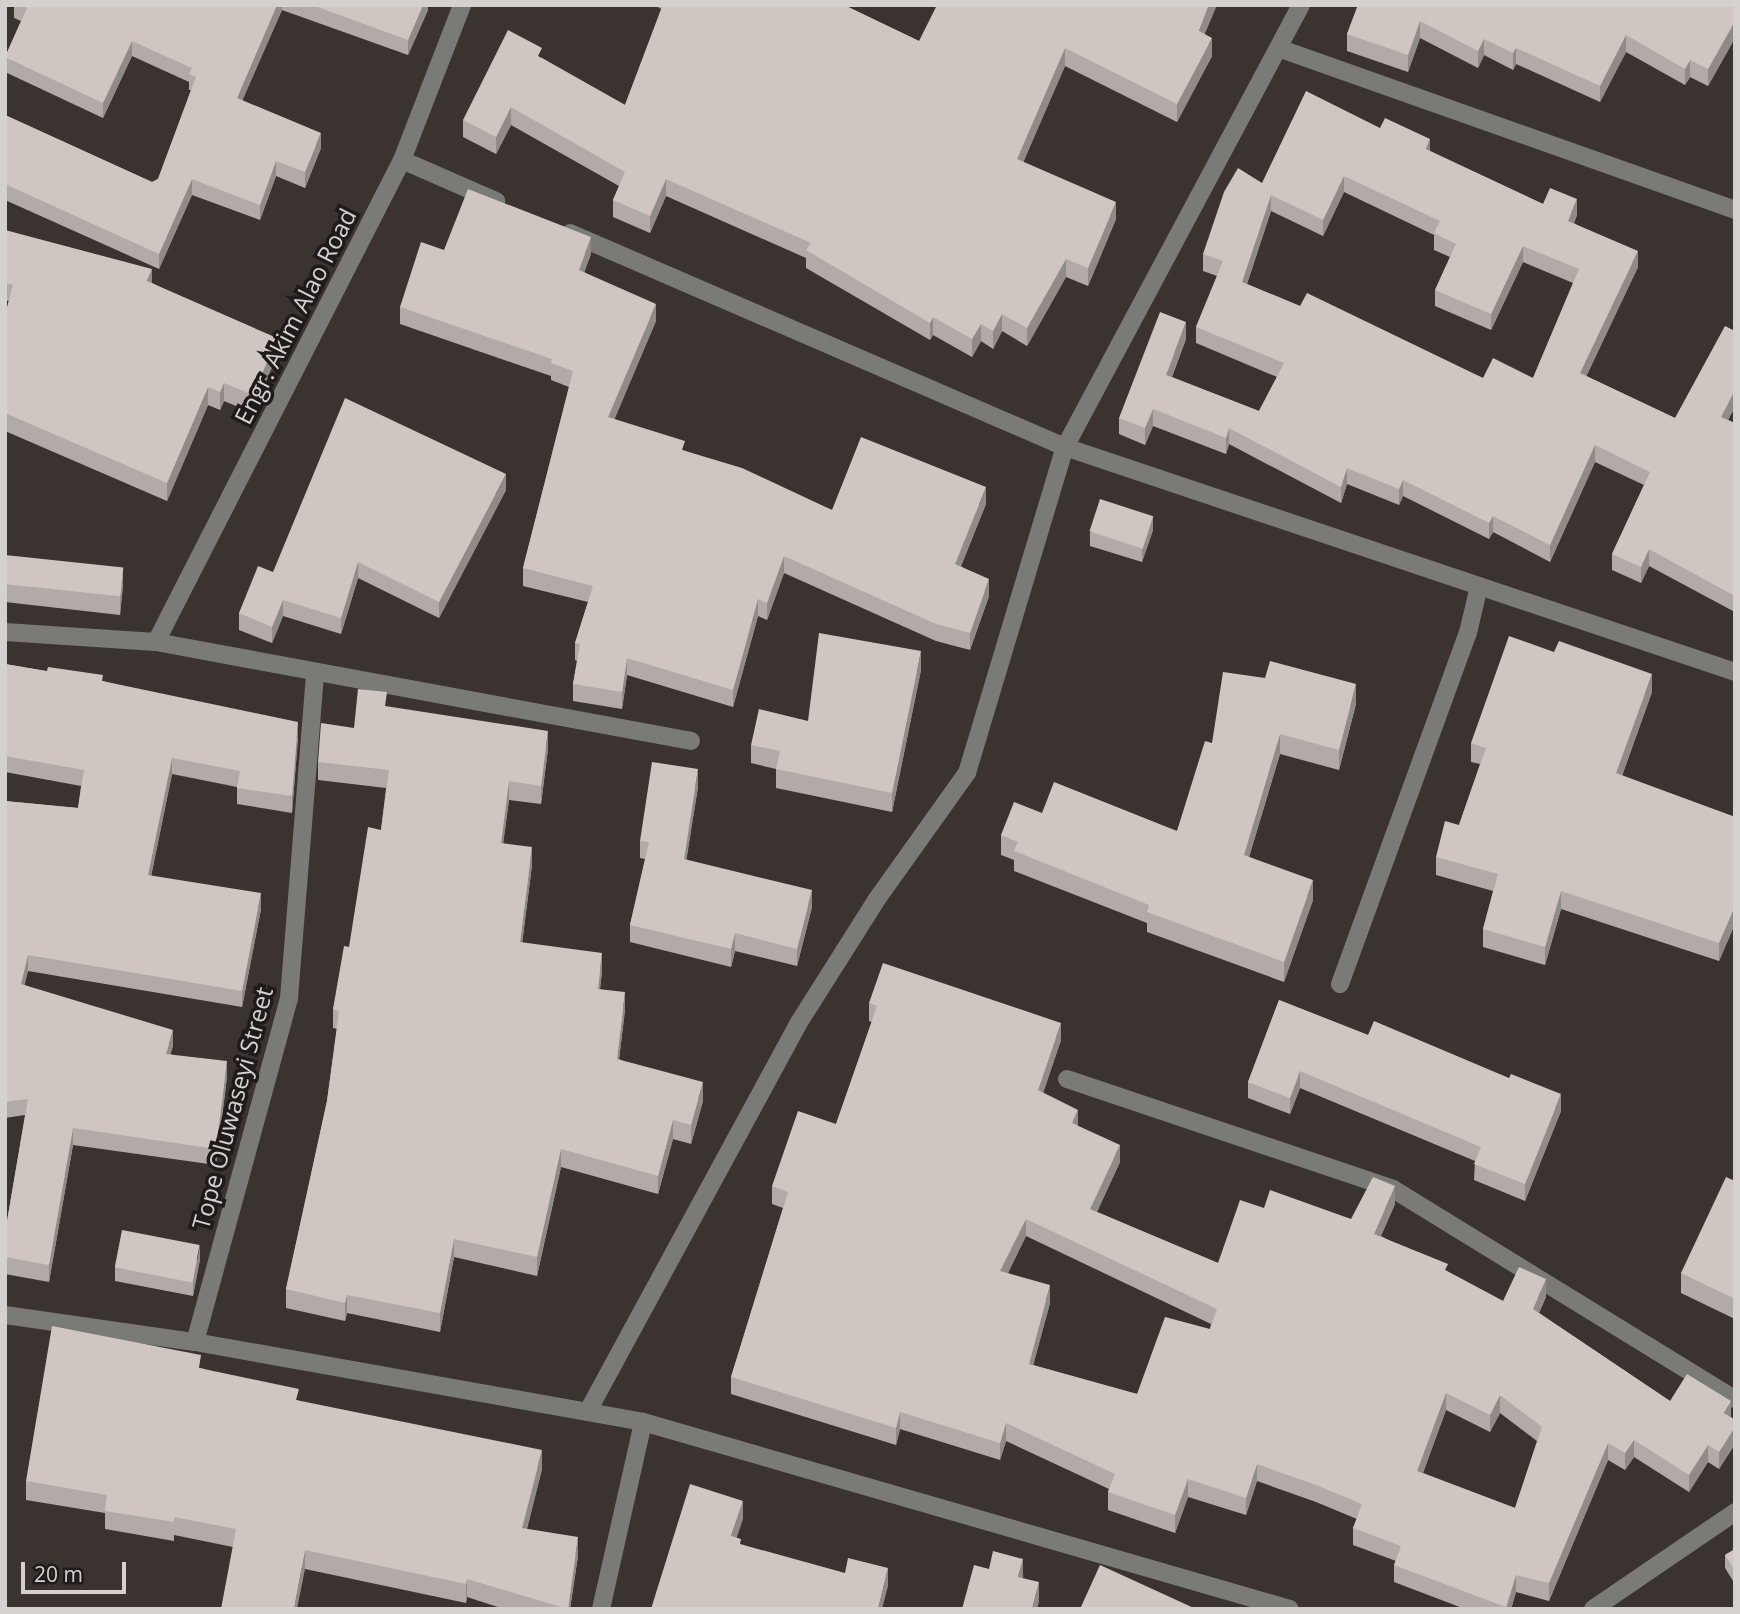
<!DOCTYPE html>
<style>
body{margin:0}
#map{position:relative;width:1740px;height:1614px;overflow:hidden;background:#3a3330;font-family:"Open Sans",sans-serif}
div>[style]{position:absolute}
.minor>*{height:18px;margin:-9px;padding:0 9px;transform-origin:9px;border-radius:9px;background:#7a7a77}
.wall>*{inset:0;background:#b2aaa7}
.shaded-wall>*{inset:0;background:#918b88}
.building>*{inset:0;background:#cfc6c2;transform-origin:0 0}
span{translate:-50% -50%;white-space:nowrap;text-align:center;line-height:1.15;-webkit-text-stroke:7px #1f1b1a;paint-order:stroke}
.street-label{font-size:24px;color:#d5d1cf}
.frame{position:absolute;inset:0;border:7px solid #d5d1cf;pointer-events:none}
.scale{position:absolute;left:21px;top:1562px;width:105px;height:32px;box-sizing:border-box;border:4px solid #d5d1cf;border-top:0;padding-left:9px;font-size:21px;line-height:24px;white-space:nowrap;color:#d5d1cf;-webkit-text-stroke:5px #1f1b1a;paint-order:stroke}
</style>
<div id="map">
<div class="minor">
<i style="left:1281px;top:49px;width:482px;rotate:19.5deg"></i>
<i style="left:402px;top:160px;width:103px;rotate:23.6deg"></i>
<i style="left:570px;top:233px;width:539px;rotate:23.38deg"></i>
<i style="left:1065px;top:447px;width:707px;rotate:18.56deg"></i>
<i style="left:5px;top:632px;width:151px;rotate:3.8deg"></i>
<i style="left:156px;top:642px;width:544px;rotate:10.48deg"></i>
<i style="left:156px;top:642px;width:541px;rotate:-62.96deg"></i>
<i style="left:402px;top:160px;width:166px;rotate:-68.8deg"></i>
<i style="left:1340px;top:984px;width:374px;rotate:-70deg"></i>
<i style="left:1468px;top:633px;width:48px;rotate:-76.8deg"></i>
<i style="left:1067px;top:1079px;width:344px;rotate:18.6deg"></i>
<i style="left:1393px;top:1189px;width:401px;rotate:31.6deg"></i>
<i style="left:5px;top:1315px;width:192px;rotate:8.1deg"></i>
<i style="left:195px;top:1342px;width:455px;rotate:10.1deg"></i>
<i style="left:643px;top:1422px;width:673px;rotate:16.12deg"></i>
<i style="left:195px;top:1342px;width:357px;rotate:-74.7deg"></i>
<i style="left:289px;top:998px;width:325px;rotate:-85.4deg"></i>
<i style="left:588px;top:1411px;width:440px;rotate:-61.5deg"></i>
<i style="left:798px;top:1024px;width:148px;rotate:-57.7deg"></i>
<i style="left:877px;top:899px;width:155px;rotate:-54.5deg"></i>
<i style="left:967px;top:773px;width:340px;rotate:-73.3deg"></i>
<i style="left:1065px;top:447px;width:501px;rotate:-61.9deg"></i>
<i style="left:601px;top:1609px;width:192px;rotate:-77.3deg"></i>
<i style="left:1593px;top:1609px;width:172px;rotate:-34.3deg"></i>
</div>
<div class="wall">
<i style="clip-path:polygon(14px 5px,428px 5px,428px 10px,408px 55px,282px 10px,242px 100px,321px 148px,305px 188px,276px 176px,260px 220px,192px 195px,159px 269px,5px 200px,5px 115px,152px 182px,158px 179px,191px 90px,189px 90px,189px 82px,132px 56px,103px 118px,5px 72px,5px 57px,21px 21px,14px 18px)"></i>
<i style="clip-path:polygon(658px 5px,844px 5px,919px 41px,1205px 34px,1212px 56px,1177px 122px,1065px 66px,1023px 162px,1116px 219px,1088px 286px,1066px 277px,1027px 346px,1002px 331px,993px 349px,981px 341px,972px 357px,933px 335px,930px 340px,806px 268px,806px 258px,666px 196px,650px 233px,613px 217px,613px 200px,619px 186px,511px 125px,496px 154px,463px 137px,463px 120px,542px 58px,625px 105px,661px 9px,658px 7px)"></i>
<i style="clip-path:polygon(1358px 5px,1735px 5px,1735px 38px,1708px 86px,1690px 77px,1685px 85px,1626px 52px,1600px 102px,1516px 64px,1513px 70px,1484px 55px,1478px 68px,1420px 38px,1408px 72px,1347px 51px,1347px 34px)"></i>
<i style="clip-path:polygon(evenodd,1380px 128px,1543px 204px,1577px 215px,1574px 223px,1638px 267px,1586px 376px,1675px 418px,1735px 331px,1735px 407px,1728px 420px,1735px 423px,1735px 608px,1733px 611px,1649px 566px,1641px 583px,1612px 570px,1612px 554px,1644px 485px,1595px 462px,1550px 562px,1493px 532px,1489px 539px,1403px 496px,1399px 505px,1347px 484px,1341px 503px,1229px 444px,1226px 454px,1153px 426px,1145px 445px,1119px 434px,1119px 418px,1186px 339px,1172px 377px,1259px 411px,1277px 377px,1196px 343px,1196px 327px,1217px 276px,1203px 271px,1203px 254px,1262px 183px,1380px 128px,1344px 192px,1434px 235px,1434px 250px,1450px 257px,1435px 290px,1435px 306px,1491px 330px,1523px 262px,1573px 283px,1533px 378px,1483px 378px,1300px 306px,1247px 284px,1271px 211px,1323px 236px,1344px 192px)"></i>
<i style="clip-path:polygon(5px 230px,152px 283px,277px 355px,253px 413px,224px 401px,220px 410px,208px 405px,167px 501px,5px 431px,5px 315px,9px 301px,5px 300px)"></i>
<i style="clip-path:polygon(444px 250px,591px 254px,584px 272px,656px 321px,614px 419px,685px 451px,832px 510px,986px 504px,961px 566px,989px 596px,970px 650px,936px 641px,784px 573px,767px 620px,758px 616px,733px 707px,627px 675px,622px 709px,573px 701px,573px 684px,577px 661px,575px 660px,575px 643px,588px 602px,523px 586px,523px 568px,569px 387px,551px 380px,551px 376px,400px 324px,400px 307px)"></i>
<i style="clip-path:polygon(506px 490px,439px 618px,358px 578px,341px 634px,283px 616px,272px 643px,239px 630px,239px 613px,273px 572px)"></i>
<i style="clip-path:polygon(1153px 530px,1142px 562px,1090px 546px,1090px 532px)"></i>
<i style="clip-path:polygon(5px 555px,123px 585px,120px 615px,5px 602px)"></i>
<i style="clip-path:polygon(5px 664px,103px 681px,298px 738px,292px 813px,237px 804px,237px 787px,172px 774px,151px 876px,261px 909px,242px 1007px,28px 971px,24px 985px,173px 1046px,170px 1054px,227px 1077px,216px 1165px,73px 1145px,49px 1282px,5px 1274px,5px 1233px,25px 1115px,5px 1118px,5px 801px,78px 808px,81px 786px,5px 772px)"></i>
<i style="clip-path:polygon(921px 670px,892px 812px,776px 788px,776px 769px,751px 763px,751px 745px,808px 721px)"></i>
<i style="clip-path:polygon(1652px 692px,1622px 776px,1735px 817px,1735px 924px,1719px 961px,1561px 909px,1545px 965px,1483px 947px,1483px 929px,1493px 891px,1436px 875px,1436px 857px,1459px 825px,1480px 764px,1471px 762px,1471px 743px)"></i>
<i style="clip-path:polygon(1356px 704px,1339px 770px,1280px 754px,1249px 857px,1313px 900px,1284px 982px,1147px 932px,1147px 923px,1014px 871px,1014px 860px,1001px 855px,1001px 835px,1042px 813px,1177px 831px,1212px 743px)"></i>
<i style="clip-path:polygon(387px 707px,548px 749px,541px 804px,509px 800px,503px 843px,532px 865px,522px 943px,602px 971px,600px 989px,625px 1010px,619px 1059px,703px 1101px,691px 1144px,673px 1139px,658px 1194px,561px 1167px,537px 1276px,454px 1257px,440px 1332px,347px 1313px,345px 1321px,286px 1308px,286px 1289px,327px 1101px,337px 1029px,333px 1028px,333px 1009px,381px 830px,386px 788px,318px 780px,318px 762px,354px 728px)"></i>
<i style="clip-path:polygon(698px 787px,686px 860px,812px 907px,797px 966px,735px 951px,731px 967px,630px 942px,630px 925px,645px 859px,640px 858px,640px 841px)"></i>
<i style="clip-path:polygon(1279px 1000px,1561px 1111px,1525px 1201px,1474px 1180px,1475px 1161px,1300px 1088px,1290px 1114px,1248px 1098px,1248px 1082px)"></i>
<i style="clip-path:polygon(evenodd,869px 1003px,1061px 1040px,1043px 1093px,1078px 1126px,1120px 1162px,1097px 1212px,1218px 1263px,1264px 1208px,1351px 1219px,1395px 1204px,1381px 1236px,1503px 1301px,1546px 1297px,1539px 1313px,1670px 1401px,1731px 1417px,1735px 1420px,1735px 1444px,1719px 1469px,1708px 1462px,1689px 1492px,1634px 1457px,1625px 1470px,1608px 1460px,1549px 1601px,1516px 1592px,1511px 1609px,1465px 1609px,1394px 1582px,1394px 1565px,1396px 1561px,1353px 1545px,1353px 1528px,1357px 1519px,1316px 1502px,1257px 1481px,1246px 1515px,1188px 1497px,1175px 1533px,1108px 1510px,1108px 1492px,1109px 1489px,1006px 1441px,1000px 1460px,900px 1429px,896px 1445px,731px 1394px,731px 1377px,783px 1208px,772px 1204px,772px 1186px,836px 1124px,872px 1022px,869px 1021px,869px 1003px,1026px 1236px,1211px 1324px,1210px 1329px,1137px 1394px,1033px 1365px,1050px 1303px,1008px 1273px,1026px 1236px,869px 1003px,1446px 1410px,1490px 1432px,1500px 1413px,1537px 1441px,1515px 1508px,1423px 1473px,1446px 1410px)"></i>
<i style="clip-path:polygon(1735px 1181px,1735px 1319px,1681px 1293px,1681px 1273px)"></i>
<i style="clip-path:polygon(200px 1259px,193px 1296px,115px 1281px,115px 1267px)"></i>
<i style="clip-path:polygon(201px 1368px,299px 1401px,542px 1469px,527px 1529px,578px 1556px,570px 1609px,504px 1609px,467px 1597px,466px 1603px,305px 1569px,233px 1547px,174px 1535px,174px 1541px,105px 1529px,105px 1513px,26px 1500px,26px 1481px)"></i>
<i style="clip-path:polygon(1735px 1549px,1735px 1584px,1725px 1568px,1725px 1555px)"></i>
</div>
<div class="shaded-wall">
<i style="clip-path:polygon(277px 5px,282px 5px,282px 10px,237px 113px,237px 98px)"></i>
<i style="clip-path:polygon(423px 5px,428px 5px,428px 10px,408px 55px,408px 40px)"></i>
<i style="clip-path:polygon(1209px 5px,1217px 5px,1199px 48px,1199px 31px)"></i>
<i style="clip-path:polygon(1420px 21px,1420px 38px,1408px 72px,1408px 55px)"></i>
<i style="clip-path:polygon(1735px 21px,1735px 38px,1708px 86px,1708px 69px)"></i>
<i style="clip-path:polygon(1626px 35px,1626px 52px,1600px 102px,1600px 86px)"></i>
<i style="clip-path:polygon(1212px 38px,1212px 56px,1177px 122px,1177px 104px)"></i>
<i style="clip-path:polygon(1484px 39px,1484px 55px,1478px 68px,1478px 51px)"></i>
<i style="clip-path:polygon(132px 41px,132px 56px,103px 118px,103px 103px)"></i>
<i style="clip-path:polygon(1065px 48px,1065px 66px,1017px 177px,1017px 159px)"></i>
<i style="clip-path:polygon(1516px 48px,1516px 64px,1513px 70px,1513px 53px)"></i>
<i style="clip-path:polygon(1690px 60px,1690px 77px,1685px 85px,1685px 69px)"></i>
<i style="clip-path:polygon(511px 107px,511px 125px,496px 154px,496px 137px)"></i>
<i style="clip-path:polygon(321px 133px,321px 148px,305px 188px,305px 172px)"></i>
<i style="clip-path:polygon(1430px 139px,1430px 155px,1426px 149px)"></i>
<i style="clip-path:polygon(276px 161px,276px 176px,260px 220px,260px 205px)"></i>
<i style="clip-path:polygon(1344px 176px,1344px 192px,1323px 236px,1323px 220px)"></i>
<i style="clip-path:polygon(192px 179px,192px 195px,159px 269px,159px 254px)"></i>
<i style="clip-path:polygon(666px 179px,666px 196px,650px 233px,650px 216px)"></i>
<i style="clip-path:polygon(1271px 195px,1271px 211px,1242px 299px,1242px 282px)"></i>
<i style="clip-path:polygon(1577px 199px,1577px 215px,1568px 237px,1568px 221px)"></i>
<i style="clip-path:polygon(1116px 202px,1116px 219px,1088px 286px,1088px 268px)"></i>
<i style="clip-path:polygon(591px 237px,591px 254px,579px 287px,579px 270px)"></i>
<i style="clip-path:polygon(1523px 246px,1523px 262px,1491px 330px,1491px 314px)"></i>
<i style="clip-path:polygon(1638px 251px,1638px 267px,1580px 390px,1580px 373px)"></i>
<i style="clip-path:polygon(1066px 259px,1066px 277px,1027px 346px,1027px 328px)"></i>
<i style="clip-path:polygon(152px 269px,152px 286px,147px 281px)"></i>
<i style="clip-path:polygon(656px 304px,656px 321px,608px 435px,608px 417px)"></i>
<i style="clip-path:polygon(1002px 314px,1002px 331px,993px 349px,993px 331px)"></i>
<i style="clip-path:polygon(933px 317px,933px 335px,930px 340px,930px 323px)"></i>
<i style="clip-path:polygon(1186px 322px,1186px 339px,1166px 391px,1166px 375px)"></i>
<i style="clip-path:polygon(981px 324px,981px 341px,972px 357px,972px 339px)"></i>
<i style="clip-path:polygon(277px 338px,277px 355px,253px 413px,253px 395px)"></i>
<i style="clip-path:polygon(224px 383px,224px 401px,220px 410px,220px 392px)"></i>
<i style="clip-path:polygon(208px 387px,208px 405px,167px 501px,167px 483px)"></i>
<i style="clip-path:polygon(1735px 390px,1735px 407px,1721px 433px,1721px 417px)"></i>
<i style="clip-path:polygon(1153px 409px,1153px 426px,1145px 445px,1145px 428px)"></i>
<i style="clip-path:polygon(1229px 428px,1229px 444px,1226px 454px,1226px 438px)"></i>
<i style="clip-path:polygon(1595px 445px,1595px 462px,1550px 562px,1550px 545px)"></i>
<i style="clip-path:polygon(1347px 468px,1347px 484px,1341px 503px,1341px 487px)"></i>
<i style="clip-path:polygon(506px 474px,506px 490px,439px 618px,439px 602px)"></i>
<i style="clip-path:polygon(1403px 480px,1403px 496px,1399px 505px,1399px 489px)"></i>
<i style="clip-path:polygon(986px 487px,986px 504px,955px 581px,955px 564px)"></i>
<i style="clip-path:polygon(1153px 516px,1153px 530px,1142px 562px,1142px 548px)"></i>
<i style="clip-path:polygon(1493px 516px,1493px 532px,1489px 539px,1489px 523px)"></i>
<i style="clip-path:polygon(1649px 549px,1649px 566px,1641px 583px,1641px 567px)"></i>
<i style="clip-path:polygon(784px 556px,784px 573px,767px 620px,767px 603px)"></i>
<i style="clip-path:polygon(358px 562px,358px 578px,341px 634px,341px 618px)"></i>
<i style="clip-path:polygon(123px 568px,123px 585px,120px 615px,120px 597px)"></i>
<i style="clip-path:polygon(989px 579px,989px 596px,970px 650px,970px 633px)"></i>
<i style="clip-path:polygon(1735px 592px,1735px 608px,1733px 611px,1733px 595px)"></i>
<i style="clip-path:polygon(758px 599px,758px 616px,733px 707px,733px 690px)"></i>
<i style="clip-path:polygon(283px 600px,283px 616px,272px 643px,272px 627px)"></i>
<i style="clip-path:polygon(921px 651px,921px 670px,892px 812px,892px 793px)"></i>
<i style="clip-path:polygon(627px 658px,627px 675px,622px 709px,622px 692px)"></i>
<i style="clip-path:polygon(1652px 674px,1652px 692px,1616px 792px,1616px 773px)"></i>
<i style="clip-path:polygon(1356px 684px,1356px 704px,1339px 770px,1339px 750px)"></i>
<i style="clip-path:polygon(298px 722px,298px 738px,292px 813px,292px 796px)"></i>
<i style="clip-path:polygon(548px 731px,548px 749px,541px 804px,541px 786px)"></i>
<i style="clip-path:polygon(1280px 734px,1280px 754px,1244px 874px,1244px 855px)"></i>
<i style="clip-path:polygon(172px 758px,172px 774px,148px 892px,148px 875px)"></i>
<i style="clip-path:polygon(698px 769px,698px 787px,684px 876px,684px 859px)"></i>
<i style="clip-path:polygon(509px 781px,509px 800px,501px 861px,501px 843px)"></i>
<i style="clip-path:polygon(532px 847px,532px 865px,520px 961px,520px 942px)"></i>
<i style="clip-path:polygon(1313px 880px,1313px 900px,1284px 982px,1284px 962px)"></i>
<i style="clip-path:polygon(812px 890px,812px 907px,797px 966px,797px 949px)"></i>
<i style="clip-path:polygon(1561px 891px,1561px 909px,1545px 965px,1545px 947px)"></i>
<i style="clip-path:polygon(261px 893px,261px 909px,242px 1007px,242px 991px)"></i>
<i style="clip-path:polygon(1735px 906px,1735px 924px,1719px 961px,1719px 943px)"></i>
<i style="clip-path:polygon(735px 933px,735px 951px,731px 967px,731px 949px)"></i>
<i style="clip-path:polygon(602px 953px,602px 971px,598px 1008px,598px 989px)"></i>
<i style="clip-path:polygon(28px 955px,28px 971px,21px 1000px,21px 984px)"></i>
<i style="clip-path:polygon(625px 992px,625px 1010px,617px 1077px,617px 1059px)"></i>
<i style="clip-path:polygon(1061px 1023px,1061px 1040px,1038px 1108px,1038px 1090px)"></i>
<i style="clip-path:polygon(173px 1030px,173px 1046px,166px 1070px,166px 1054px)"></i>
<i style="clip-path:polygon(227px 1061px,227px 1077px,216px 1165px,216px 1149px)"></i>
<i style="clip-path:polygon(1300px 1071px,1300px 1088px,1290px 1114px,1290px 1098px)"></i>
<i style="clip-path:polygon(703px 1082px,703px 1101px,691px 1144px,691px 1125px)"></i>
<i style="clip-path:polygon(1561px 1094px,1561px 1111px,1525px 1201px,1525px 1184px)"></i>
<i style="clip-path:polygon(1078px 1110px,1078px 1127px,1072px 1123px)"></i>
<i style="clip-path:polygon(673px 1120px,673px 1139px,658px 1194px,658px 1176px)"></i>
<i style="clip-path:polygon(73px 1128px,73px 1145px,49px 1282px,49px 1265px)"></i>
<i style="clip-path:polygon(1120px 1145px,1120px 1162px,1090px 1226px,1090px 1209px)"></i>
<i style="clip-path:polygon(561px 1149px,561px 1167px,537px 1276px,537px 1257px)"></i>
<i style="clip-path:polygon(1395px 1186px,1395px 1204px,1374px 1251px,1374px 1234px)"></i>
<i style="clip-path:polygon(1026px 1219px,1026px 1236px,1000px 1289px,1000px 1271px)"></i>
<i style="clip-path:polygon(454px 1239px,454px 1257px,440px 1332px,440px 1313px)"></i>
<i style="clip-path:polygon(200px 1245px,200px 1259px,193px 1296px,193px 1282px)"></i>
<i style="clip-path:polygon(1546px 1279px,1546px 1297px,1533px 1326px,1533px 1309px)"></i>
<i style="clip-path:polygon(1050px 1285px,1050px 1303px,1029px 1381px,1029px 1364px)"></i>
<i style="clip-path:polygon(347px 1295px,347px 1313px,345px 1321px,345px 1303px)"></i>
<i style="clip-path:polygon(1446px 1393px,1446px 1410px,1417px 1489px,1417px 1471px)"></i>
<i style="clip-path:polygon(1500px 1395px,1500px 1413px,1490px 1432px,1490px 1415px)"></i>
<i style="clip-path:polygon(1731px 1401px,1731px 1419px,1724px 1413px)"></i>
<i style="clip-path:polygon(900px 1412px,900px 1429px,896px 1445px,896px 1428px)"></i>
<i style="clip-path:polygon(1006px 1423px,1006px 1441px,1000px 1460px,1000px 1443px)"></i>
<i style="clip-path:polygon(1735px 1427px,1735px 1444px,1719px 1469px,1719px 1452px)"></i>
<i style="clip-path:polygon(1634px 1440px,1634px 1457px,1625px 1470px,1625px 1453px)"></i>
<i style="clip-path:polygon(1608px 1443px,1608px 1460px,1549px 1601px,1549px 1583px)"></i>
<i style="clip-path:polygon(1708px 1445px,1708px 1462px,1689px 1492px,1689px 1475px)"></i>
<i style="clip-path:polygon(542px 1450px,542px 1469px,522px 1547px,522px 1528px)"></i>
<i style="clip-path:polygon(1257px 1464px,1257px 1481px,1246px 1515px,1246px 1498px)"></i>
<i style="clip-path:polygon(1188px 1479px,1188px 1497px,1175px 1533px,1175px 1515px)"></i>
<i style="clip-path:polygon(743px 1501px,743px 1519px,731px 1555px,731px 1536px)"></i>
<i style="clip-path:polygon(578px 1537px,578px 1556px,570px 1609px,568px 1609px)"></i>
<i style="clip-path:polygon(305px 1550px,305px 1569px,297px 1609px,294px 1609px)"></i>
<i style="clip-path:polygon(1023px 1559px,1023px 1579px,1018px 1577px)"></i>
<i style="clip-path:polygon(888px 1568px,888px 1586px,882px 1609px,878px 1609px)"></i>
<i style="clip-path:polygon(1516px 1575px,1516px 1592px,1511px 1609px,1506px 1609px)"></i>
<i style="clip-path:polygon(467px 1579px,467px 1597px,466px 1603px,466px 1584px)"></i>
<i style="clip-path:polygon(1039px 1582px,1039px 1602px,1037px 1609px,1032px 1609px)"></i>
</div>
<div class="building">
<i style="clip-path:polygon(20px 5px,277px 5px,237px 98px,321px 133px,305px 172px,276px 161px,260px 205px,192px 179px,159px 254px,5px 184px,5px 115px,152px 182px,158px 179px,196px 77px,189px 74px,192px 68px,132px 41px,103px 103px,5px 57px,27px 8px)"></i>
<i style="clip-path:polygon(312px 5px,423px 5px,408px 40px)"></i>
<i style="clip-path:polygon(663px 5px,844px 5px,919px 41px,937px 5px,1209px 5px,1199px 31px,1212px 38px,1177px 104px,1065px 48px,1017px 159px,1116px 202px,1088px 268px,1066px 259px,1027px 328px,1002px 314px,993px 331px,981px 324px,972px 339px,933px 317px,930px 323px,806px 250px,811px 243px,666px 179px,650px 216px,613px 200px,625px 172px,511px 107px,496px 137px,463px 120px,508px 30px,542px 48px,538px 56px,625px 105px)"></i>
<i style="clip-path:polygon(1358px 5px,1735px 5px,1735px 21px,1708px 69px,1690px 60px,1685px 69px,1626px 35px,1600px 86px,1516px 48px,1513px 53px,1484px 39px,1478px 51px,1420px 21px,1408px 55px,1347px 34px)"></i>
<i style="clip-path:polygon(evenodd,1306px 91px,1380px 128px,1385px 118px,1430px 139px,1426px 149px,1543px 204px,1550px 188px,1577px 199px,1568px 221px,1638px 251px,1580px 373px,1675px 418px,1725px 326px,1735px 331px,1735px 390px,1721px 417px,1735px 423px,1735px 592px,1733px 595px,1649px 549px,1641px 567px,1612px 554px,1650px 472px,1595px 445px,1550px 545px,1493px 516px,1489px 523px,1403px 480px,1399px 489px,1347px 468px,1341px 487px,1229px 428px,1226px 438px,1153px 409px,1145px 428px,1119px 418px,1160px 312px,1186px 322px,1166px 375px,1259px 411px,1284px 363px,1196px 327px,1223px 261px,1203px 254px,1224px 192px,1238px 168px,1262px 183px,1306px 91px,1344px 176px,1440px 221px,1434px 233px,1456px 244px,1435px 290px,1491px 314px,1523px 246px,1579px 269px,1533px 378px,1493px 358px,1483px 378px,1307px 293px,1300px 306px,1242px 282px,1271px 195px,1323px 220px,1344px 176px)"></i>
<i style="clip-path:polygon(468px 189px,591px 237px,579px 270px,656px 304px,608px 417px,685px 441px,682px 450px,742px 468px,832px 510px,861px 437px,986px 487px,955px 564px,989px 579px,970px 633px,936px 624px,784px 556px,767px 603px,758px 599px,733px 690px,627px 658px,622px 692px,573px 684px,580px 644px,575px 643px,593px 586px,523px 568px,573px 371px,551px 363px,552px 359px,400px 307px,421px 242px,444px 250px)"></i>
<i style="clip-path:polygon(5px 230px,152px 269px,147px 281px,277px 338px,253px 395px,224px 383px,220px 392px,208px 387px,167px 483px,5px 413px,5px 315px,13px 285px,5px 283px)"></i>
<i style="clip-path:polygon(345px 398px,506px 474px,439px 602px,358px 562px,341px 618px,283px 600px,272px 627px,239px 613px,258px 566px,273px 572px)"></i>
<i style="left:1100px;top:499px;width:56px;height:34px;rotate:18deg"></i>
<i style="left:5px;top:555px;width:119px;height:29px;rotate:6deg"></i>
<i style="clip-path:polygon(819px 633px,921px 651px,892px 793px,776px 769px,780px 751px,751px 745px,759px 709px,808px 721px)"></i>
<i style="clip-path:polygon(1509px 636px,1554px 652px,1559px 641px,1652px 674px,1616px 773px,1735px 817px,1735px 906px,1719px 943px,1561px 891px,1545px 947px,1483px 929px,1498px 874px,1436px 857px,1445px 821px,1459px 825px,1486px 748px,1471px 743px)"></i>
<i style="clip-path:polygon(1270px 661px,1356px 684px,1339px 750px,1280px 734px,1244px 855px,1313px 880px,1284px 962px,1147px 912px,1149px 905px,1014px 851px,1018px 842px,1001px 835px,1014px 802px,1042px 813px,1054px 782px,1177px 831px,1205px 741px,1212px 743px,1223px 672px,1265px 678px)"></i>
<i style="clip-path:polygon(5px 664px,47px 671px,48px 667px,103px 675px,102px 681px,298px 722px,292px 796px,237px 788px,240px 771px,172px 758px,148px 875px,261px 893px,242px 991px,28px 955px,21px 984px,173px 1030px,166px 1054px,227px 1061px,216px 1149px,73px 1128px,49px 1265px,5px 1257px,5px 1233px,28px 1099px,5px 1102px,5px 801px,78px 808px,84px 770px,5px 756px)"></i>
<i style="clip-path:polygon(358px 689px,387px 692px,385px 706px,548px 731px,541px 786px,509px 781px,501px 843px,532px 847px,520px 942px,602px 953px,598px 989px,625px 992px,617px 1059px,703px 1082px,691px 1125px,673px 1120px,658px 1176px,561px 1149px,537px 1257px,454px 1239px,440px 1313px,347px 1295px,345px 1303px,286px 1289px,327px 1101px,339px 1011px,333px 1009px,344px 946px,349px 947px,368px 827px,381px 830px,389px 770px,318px 762px,321px 723px,354px 728px)"></i>
<i style="clip-path:polygon(652px 762px,698px 769px,684px 859px,812px 890px,797px 949px,735px 933px,731px 949px,630px 925px,649px 842px,640px 841px)"></i>
<i style="clip-path:polygon(evenodd,883px 963px,1061px 1023px,1038px 1090px,1078px 1110px,1072px 1123px,1120px 1145px,1090px 1209px,1218px 1263px,1240px 1200px,1264px 1208px,1270px 1190px,1351px 1219px,1373px 1177px,1395px 1186px,1374px 1234px,1448px 1264px,1445px 1270px,1503px 1301px,1519px 1267px,1546px 1279px,1533px 1309px,1670px 1401px,1687px 1374px,1731px 1401px,1724px 1413px,1735px 1420px,1735px 1427px,1719px 1452px,1708px 1445px,1689px 1475px,1634px 1440px,1625px 1453px,1608px 1443px,1549px 1583px,1516px 1575px,1506px 1607px,1394px 1565px,1401px 1546px,1353px 1528px,1362px 1504px,1316px 1485px,1257px 1464px,1246px 1498px,1188px 1479px,1175px 1515px,1108px 1492px,1115px 1474px,1006px 1423px,1000px 1443px,900px 1412px,896px 1428px,731px 1377px,788px 1192px,772px 1186px,798px 1111px,836px 1124px,877px 1006px,869px 1003px,883px 963px,1026px 1219px,1217px 1309px,1210px 1329px,1165px 1317px,1137px 1394px,1029px 1364px,1050px 1285px,1000px 1271px,1026px 1219px,883px 963px,1446px 1393px,1490px 1415px,1500px 1395px,1542px 1427px,1515px 1508px,1417px 1471px,1446px 1393px)"></i>
<i style="clip-path:polygon(1279px 1000px,1368px 1035px,1374px 1021px,1509px 1078px,1511px 1074px,1561px 1094px,1525px 1184px,1474px 1164px,1481px 1147px,1300px 1071px,1290px 1098px,1248px 1082px)"></i>
<i style="clip-path:polygon(1726px 1177px,1735px 1181px,1735px 1299px,1681px 1273px)"></i>
<i style="left:122px;top:1230px;width:79px;height:38px;rotate:11deg"></i>
<i style="clip-path:polygon(52px 1326px,201px 1355px,199px 1368px,299px 1389px,296px 1400px,542px 1450px,522px 1528px,578px 1537px,568px 1609px,467px 1579px,466px 1584px,305px 1550px,294px 1609px,221px 1609px,236px 1529px,174px 1517px,174px 1522px,105px 1511px,107px 1495px,26px 1481px)"></i>
<i style="clip-path:polygon(690px 1484px,743px 1501px,731px 1536px,741px 1539px,740px 1544px,845px 1573px,848px 1558px,888px 1568px,878px 1609px,651px 1609px)"></i>
<i style="clip-path:polygon(1735px 1549px,1735px 1571px,1725px 1555px)"></i>
<i style="clip-path:polygon(993px 1551px,1023px 1559px,1018px 1577px,1039px 1582px,1032px 1609px,962px 1609px,974px 1565px,989px 1569px)"></i>
<i style="clip-path:polygon(1100px 1565px,1196px 1609px,1080px 1609px)"></i>
</div>
<div class="street-label">
<span style="left:295px;top:316px;rotate:-63deg">Engr. Akim Alao Road</span>
<span style="left:232px;top:1108px;rotate:-75deg">Tope Oluwaseyi Street</span>
</div>
<div class="frame"></div>
<div class="scale">20 m</div>
</div>
